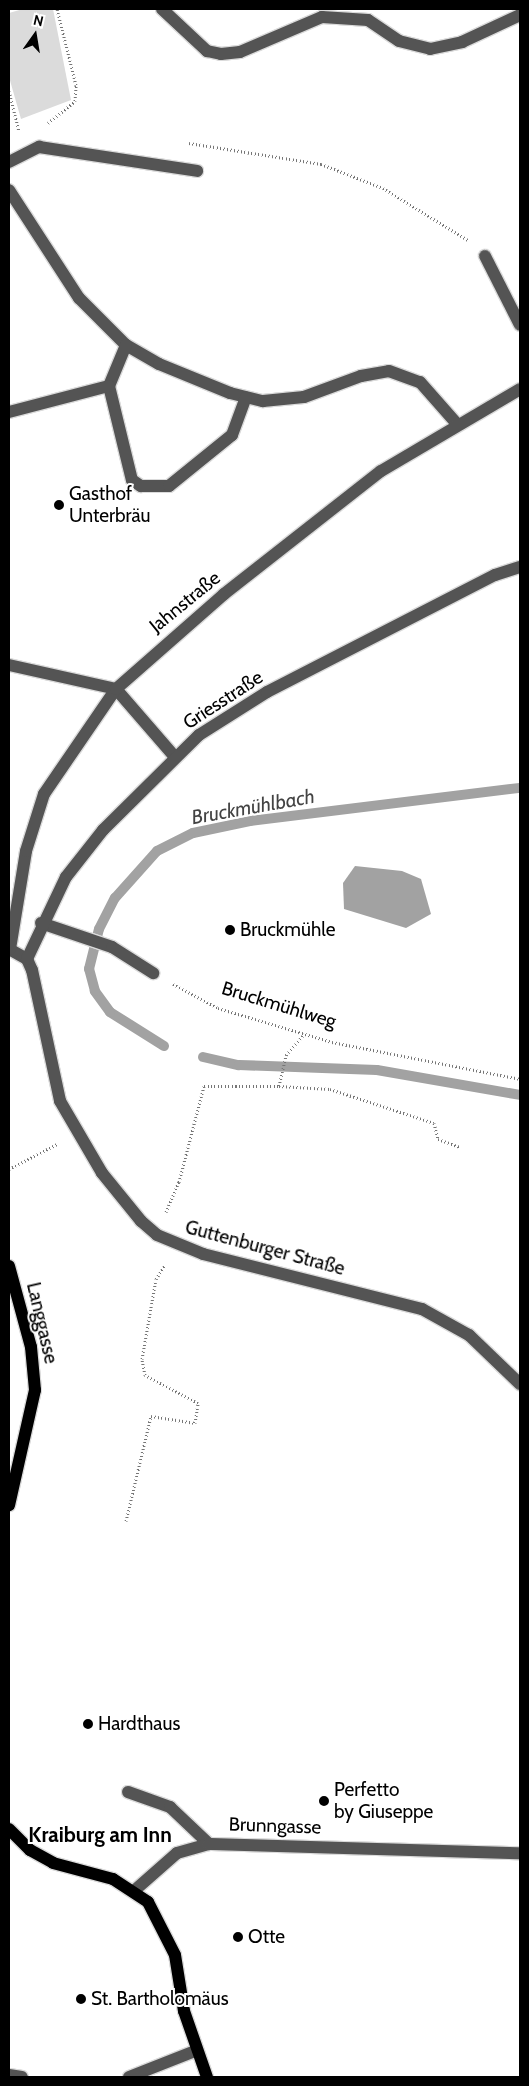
<!DOCTYPE html>
<meta charset="utf-8">
<style>
body{margin:0}
#map{position:relative;width:529px;height:2086px;overflow:hidden;background:#fff;font-family:Cabin,sans-serif}
div>[style]{position:absolute}
.green>*{inset:0;background:#dbdbdb}
.water>*{inset:0;background:#a2a2a2}
.stream>*{height:10px;margin:-5px;padding:0 5px;transform-origin:5px;border-radius:5px;background:#a2a2a2}
.path>*{height:3px;margin-top:-1.5px;transform-origin:0;background:repeating-linear-gradient(90deg,#767676 0 1px,transparent 0 3.5px)}
.roads{filter:drop-shadow(1px 0 #dbdbdb) drop-shadow(-1px 0 #dbdbdb) drop-shadow(0 1px #dbdbdb) drop-shadow(0 -1px #dbdbdb)}
.minor>*{height:12px;margin:-6px;padding:0 6px;transform-origin:6px;border-radius:6px;background:#545454}
.major>*{height:12px;margin:-6px;padding:0 6px;transform-origin:6px;border-radius:6px;background:#000}
.dots>*{width:14px;height:14px;translate:-50% -50%;box-sizing:border-box;border:2px solid #fff;border-radius:50%}
span{translate:-50% -50%;white-space:nowrap;text-align:center;line-height:1.15;-webkit-text-stroke:4px #fff;paint-order:stroke}
.poi-label{font-size:19px;color:#000}
.left{translate:0 -50%;text-align:left}
.street-label{font-size:19px;color:#000}
.water-label{font-size:20px;color:#434343;font-style:italic}
.quarter-label{font-size:21px;color:#000;font-weight:700}
.frame{position:absolute;inset:0;border:10px solid #000;pointer-events:none}
.north{position:absolute;left:10px;top:10px;width:50px;height:50px;-webkit-text-stroke:4px #fff;paint-order:stroke;rotate:13deg;font-size:14px;font-weight:700;line-height:20px;text-align:center;color:#000}
.north::after{content:'';display:block;margin:auto;width:18px;height:22px;background:#000;clip-path:polygon(50% 0,100% 100%,50% 72%,0 100%)}
</style>
<div id="map">
<div class="green">
<i style="clip-path:polygon(23px 9px,53px 9px,71px 100px,21px 119px,9px 77px,9px 13px)"></i>
</div>
<div class="water">
<i style="clip-path:polygon(355px 866px,402px 871px,421px 879px,431px 914px,406px 928px,344px 909px,343px 883px)"></i>
</div>
<div class="stream">
<i style="left:164px;top:1046px;width:64px;rotate:-147.8deg"></i>
<i style="left:110px;top:1012px;width:26px;rotate:-126deg"></i>
<i style="left:95px;top:991px;width:23px;rotate:-105deg"></i>
<i style="left:89px;top:969px;width:41px;rotate:-76deg"></i>
<i style="left:99px;top:929px;width:35px;rotate:-63deg"></i>
<i style="left:115px;top:898px;width:63px;rotate:-48.2deg"></i>
<i style="left:157px;top:851px;width:40px;rotate:-26.6deg"></i>
<i style="left:193px;top:833px;width:58px;rotate:-11.9deg"></i>
<i style="left:250px;top:821px;width:272px;rotate:-7deg"></i>
<i style="left:203px;top:1057px;width:37px;rotate:13deg"></i>
<i style="left:239px;top:1065px;width:138px;rotate:2.1deg"></i>
<i style="left:377px;top:1070px;width:145px;rotate:9.9deg"></i>
</div>
<div class="path">
<i style="left:9px;top:91px;width:41px;rotate:76deg"></i>
<i style="left:48px;top:123px;width:35px;rotate:-39deg"></i>
<i style="left:75px;top:101px;width:16px;rotate:-86deg"></i>
<i style="left:76px;top:85px;width:78px;rotate:-104deg"></i>
<i style="left:189px;top:143px;width:134px;rotate:9deg"></i>
<i style="left:321px;top:164px;width:66px;rotate:21.2deg"></i>
<i style="left:383px;top:188px;width:100px;rotate:31.5deg"></i>
<i style="left:173px;top:984px;width:51px;rotate:28.1deg"></i>
<i style="left:218px;top:1008px;width:119px;rotate:16.6deg"></i>
<i style="left:332px;top:1042px;width:192px;rotate:11.1deg"></i>
<i style="left:279px;top:1086px;width:51px;rotate:3.4deg"></i>
<i style="left:330px;top:1089px;width:109px;rotate:18.1deg"></i>
<i style="left:434px;top:1123px;width:16px;rotate:76deg"></i>
<i style="left:438px;top:1139px;width:23px;rotate:20deg"></i>
<i style="left:9px;top:1169px;width:54px;rotate:-27.5deg"></i>
<i style="left:166px;top:1212px;width:33px;rotate:-67deg"></i>
<i style="left:179px;top:1182px;width:99px;rotate:-75.4deg"></i>
<i style="left:204px;top:1086px;width:75px"></i>
<i style="left:279px;top:1086px;width:32px;rotate:-77deg"></i>
<i style="left:286px;top:1055px;width:28px;rotate:-49deg"></i>
<i style="left:126px;top:1521px;width:108px;rotate:-76.6deg"></i>
<i style="left:151px;top:1416px;width:45px;rotate:9deg"></i>
<i style="left:195px;top:1423px;width:20px;rotate:-81deg"></i>
<i style="left:198px;top:1403px;width:60px;rotate:-152.2deg"></i>
<i style="left:145px;top:1375px;width:16px;rotate:-101deg"></i>
<i style="left:142px;top:1359px;width:81px;rotate:-80.1deg"></i>
<i style="left:156px;top:1279px;width:17px;rotate:-57deg"></i>
</div>
<div class="roads">
<div class="minor">
<i style="left:162px;top:9px;width:62px;rotate:43deg"></i>
<i style="left:207px;top:51px;width:14px;rotate:12deg"></i>
<i style="left:221px;top:54px;width:19px;rotate:-6deg"></i>
<i style="left:240px;top:52px;width:89px;rotate:-23.1deg"></i>
<i style="left:322px;top:17px;width:46px;rotate:3.7deg"></i>
<i style="left:368px;top:20px;width:37px;rotate:34deg"></i>
<i style="left:399px;top:41px;width:32px;rotate:14deg"></i>
<i style="left:430px;top:49px;width:33px;rotate:-12deg"></i>
<i style="left:462px;top:42px;width:64px;rotate:-25deg"></i>
<i style="left:9px;top:162px;width:34px;rotate:-27deg"></i>
<i style="left:39px;top:147px;width:160px;rotate:8.6deg"></i>
<i style="left:9px;top:190px;width:129px;rotate:57.1deg"></i>
<i style="left:79px;top:298px;width:66px;rotate:45deg"></i>
<i style="left:126px;top:345px;width:38px;rotate:30deg"></i>
<i style="left:159px;top:364px;width:77px;rotate:22.2deg"></i>
<i style="left:230px;top:393px;width:34px;rotate:14deg"></i>
<i style="left:263px;top:401px;width:41px;rotate:-5.6deg"></i>
<i style="left:304px;top:397px;width:61px;rotate:-20.2deg"></i>
<i style="left:361px;top:376px;width:28px;rotate:-10deg"></i>
<i style="left:389px;top:371px;width:33px;rotate:20deg"></i>
<i style="left:420px;top:382px;width:56px;rotate:48.6deg"></i>
<i style="left:485px;top:256px;width:77px;rotate:63.1deg"></i>
<i style="left:126px;top:345px;width:44px;rotate:112.5deg"></i>
<i style="left:109px;top:386px;width:97px;rotate:76.3deg"></i>
<i style="left:132px;top:480px;width:11px;rotate:34deg"></i>
<i style="left:141px;top:486px;width:28px"></i>
<i style="left:169px;top:486px;width:81px;rotate:-39deg"></i>
<i style="left:232px;top:435px;width:40px;rotate:-69.8deg"></i>
<i style="left:9px;top:412px;width:103px;rotate:-14.6deg"></i>
<i style="left:9px;top:665px;width:110px;rotate:12.6deg"></i>
<i style="left:116px;top:689px;width:90px;rotate:49.1deg"></i>
<i style="left:41px;top:923px;width:75px;rotate:18.7deg"></i>
<i style="left:112px;top:947px;width:49px;rotate:32.4deg"></i>
<i style="left:9px;top:949px;width:21px;rotate:29deg"></i>
<i style="left:27px;top:959px;width:12px;rotate:66deg"></i>
<i style="left:32px;top:970px;width:134px;rotate:77.9deg"></i>
<i style="left:60px;top:1101px;width:83px;rotate:59.7deg"></i>
<i style="left:102px;top:1173px;width:62px;rotate:50.9deg"></i>
<i style="left:141px;top:1221px;width:21px;rotate:41deg"></i>
<i style="left:157px;top:1235px;width:50px;rotate:22.4deg"></i>
<i style="left:203px;top:1254px;width:226px;rotate:14.1deg"></i>
<i style="left:422px;top:1309px;width:54px;rotate:29deg"></i>
<i style="left:469px;top:1335px;width:71px;rotate:43.9deg"></i>
<i style="left:10px;top:949px;width:99px;rotate:-80.7deg"></i>
<i style="left:26px;top:851px;width:60px;rotate:-72.5deg"></i>
<i style="left:44px;top:794px;width:127px;rotate:-55.6deg"></i>
<i style="left:116px;top:689px;width:144px;rotate:-41.3deg"></i>
<i style="left:224px;top:594px;width:199px;rotate:-38.1deg"></i>
<i style="left:381px;top:471px;width:161px;rotate:-30.5deg"></i>
<i style="left:27px;top:959px;width:91px;rotate:-64.6deg"></i>
<i style="left:66px;top:877px;width:60px;rotate:-51.8deg"></i>
<i style="left:103px;top:830px;width:135px;rotate:-44.7deg"></i>
<i style="left:199px;top:735px;width:80px;rotate:-32.3deg"></i>
<i style="left:267px;top:692px;width:256px;rotate:-27.2deg"></i>
<i style="left:495px;top:575px;width:26px;rotate:-18deg"></i>
<i style="left:128px;top:1792px;width:45px;rotate:19.7deg"></i>
<i style="left:170px;top:1807px;width:54px;rotate:43.5deg"></i>
<i style="left:135px;top:1890px;width:56px;rotate:-41.4deg"></i>
<i style="left:177px;top:1853px;width:33px;rotate:-16deg"></i>
<i style="left:209px;top:1844px;width:311px;rotate:1.7deg"></i>
<i style="left:9px;top:2075px;width:13px;rotate:9deg"></i>
<i style="left:129px;top:2077px;width:71px;rotate:-21.5deg"></i>
</div>
<div class="major">
<i style="left:9px;top:1266px;width:84px;rotate:74.8deg"></i>
<i style="left:31px;top:1347px;width:43px;rotate:84.7deg"></i>
<i style="left:35px;top:1390px;width:118px;rotate:102.7deg"></i>
<i style="left:9px;top:1829px;width:30px;rotate:45deg"></i>
<i style="left:30px;top:1850px;width:26px;rotate:29deg"></i>
<i style="left:53px;top:1863px;width:62px;rotate:14.9deg"></i>
<i style="left:113px;top:1879px;width:42px;rotate:33.3deg"></i>
<i style="left:148px;top:1902px;width:59px;rotate:63deg"></i>
<i style="left:175px;top:1955px;width:57px;rotate:80.9deg"></i>
<i style="left:184px;top:2011px;width:70px;rotate:70.8deg"></i>
</div>
</div>
<div class="dots">
<i style="left:59px;top:505px;background:#000"></i>
<i style="left:230px;top:930px;background:#000"></i>
<i style="left:88px;top:1724px;background:#000"></i>
<i style="left:324px;top:1801px;background:#000"></i>
<i style="left:238px;top:1937px;background:#000"></i>
<i style="left:81px;top:1999px;background:#000"></i>
</div>
<div class="poi-label">
<span class="left" style="left:69px;top:505px">Gasthof<br>Unterbräu</span>
<span class="left" style="left:240px;top:930px">Bruckmühle</span>
<span class="left" style="left:98px;top:1724px">Hardthaus</span>
<span class="left" style="left:334px;top:1801px">Perfetto<br>by Giuseppe</span>
<span class="left" style="left:248px;top:1937px">Otte</span>
<span class="left" style="left:91px;top:1999px">St. Bartholomäus</span>
</div>
<div class="street-label">
<span style="left:185px;top:602px;rotate:-39deg">Jahnstraße</span>
<span style="left:223px;top:700px;rotate:-33deg">Griesstraße</span>
<span style="left:279px;top:1005px;rotate:17deg">Bruckmühlweg</span>
<span style="left:265px;top:1248px;rotate:15deg">Guttenburger Straße</span>
<span style="left:42px;top:1323px;rotate:77deg">Langgasse</span>
<span style="left:275px;top:1826px;rotate:2deg">Brunngasse</span>
</div>
<div class="water-label">
<span style="left:253px;top:807px;rotate:-10deg">Bruckmühlbach</span>
</div>
<div class="quarter-label">
<span style="left:100px;top:1835px">Kraiburg am Inn</span>
</div>
<div class="frame"></div>
<div class="north">N</div>
</div>
